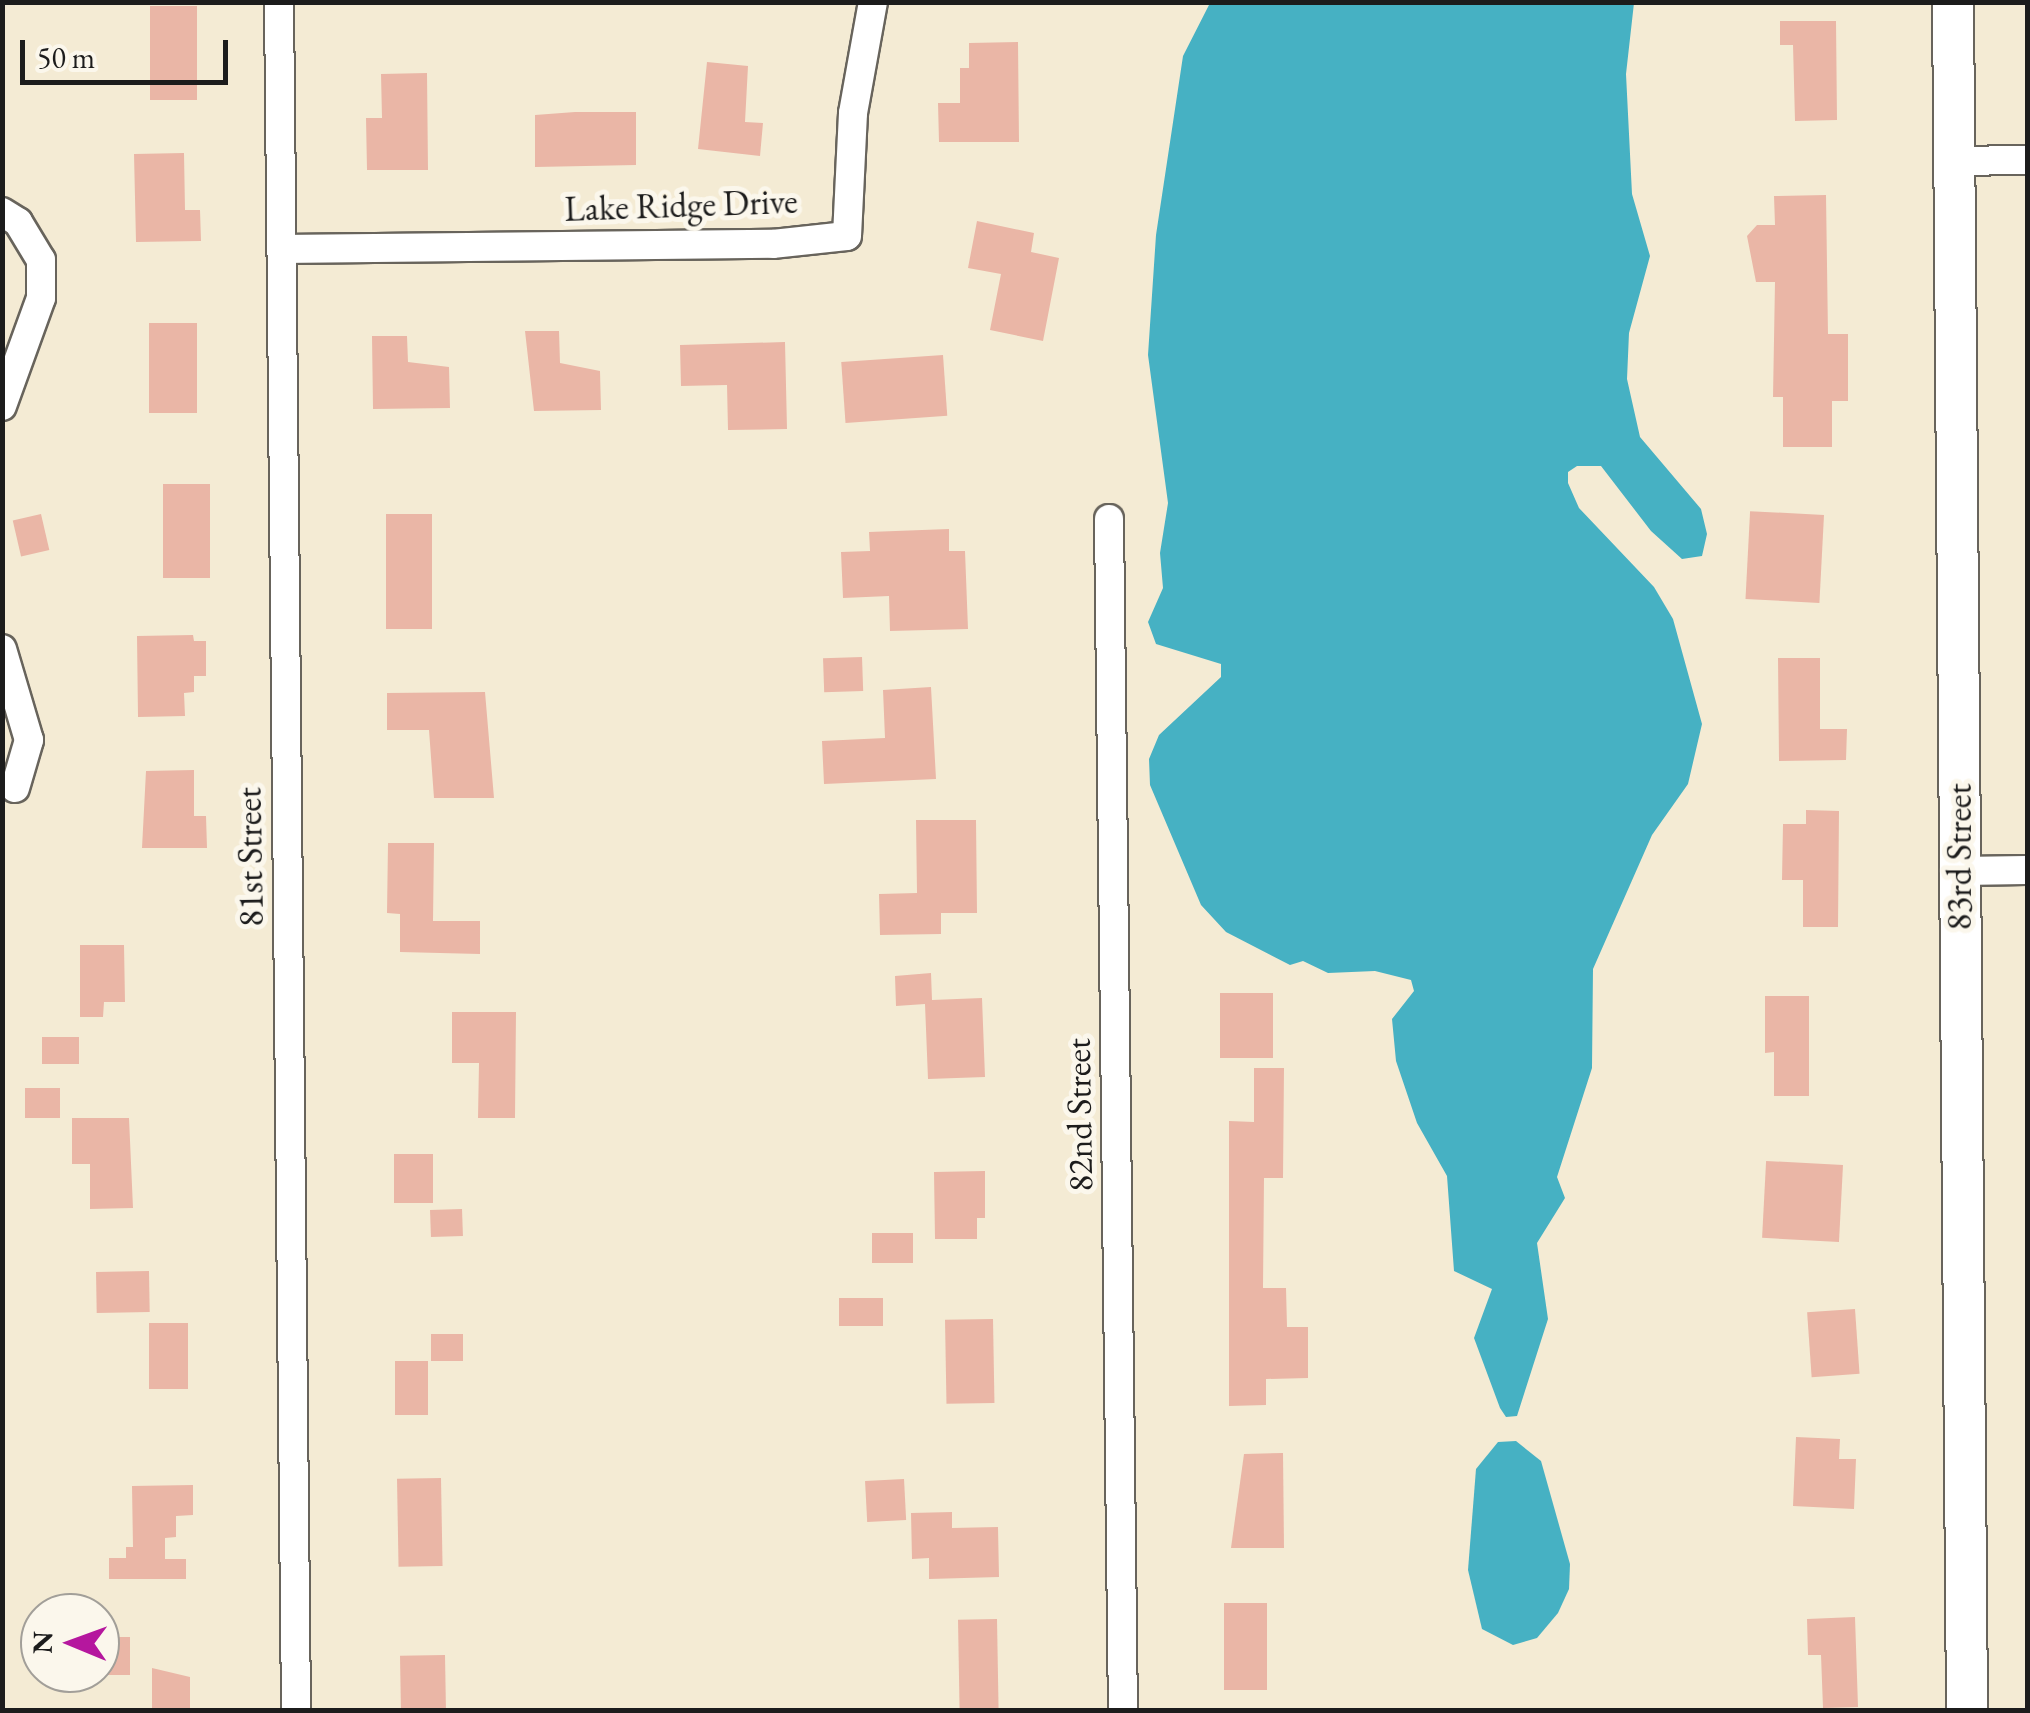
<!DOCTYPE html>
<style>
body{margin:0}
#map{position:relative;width:2030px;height:1713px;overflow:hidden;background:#f4ebd4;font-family:"EB Garamond",serif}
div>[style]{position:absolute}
.water>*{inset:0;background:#46b1c3}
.building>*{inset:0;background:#eab6a6;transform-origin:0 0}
.roads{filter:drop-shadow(2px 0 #68645c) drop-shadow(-2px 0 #68645c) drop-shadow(0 2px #68645c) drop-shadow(0 -2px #68645c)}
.street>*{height:28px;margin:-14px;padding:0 14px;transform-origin:14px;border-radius:14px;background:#fff}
.secondary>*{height:40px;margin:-20px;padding:0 20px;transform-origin:20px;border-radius:20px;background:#fff}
span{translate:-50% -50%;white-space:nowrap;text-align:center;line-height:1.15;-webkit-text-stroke:10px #fbf7ec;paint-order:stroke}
.street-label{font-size:35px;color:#1c1c1c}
.frame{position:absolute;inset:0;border:5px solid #1c1c1c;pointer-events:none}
.north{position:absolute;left:20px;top:1593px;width:100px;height:100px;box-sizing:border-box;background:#fbf7ec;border:2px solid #a29f99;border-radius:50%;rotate:271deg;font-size:28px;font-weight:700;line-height:40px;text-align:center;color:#1c1c1c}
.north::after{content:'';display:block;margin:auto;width:35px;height:45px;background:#b5179e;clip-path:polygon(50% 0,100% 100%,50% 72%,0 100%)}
.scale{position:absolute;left:20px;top:40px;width:208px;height:45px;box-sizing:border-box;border:5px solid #1c1c1c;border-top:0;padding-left:12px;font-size:30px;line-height:35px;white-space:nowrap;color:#1c1c1c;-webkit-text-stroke:8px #fbf7ec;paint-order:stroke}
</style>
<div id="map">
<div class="water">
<i style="clip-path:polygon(1210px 3px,1634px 3px,1626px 74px,1632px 194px,1650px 256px,1629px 333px,1627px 379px,1640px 437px,1701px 509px,1707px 534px,1702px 556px,1682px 559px,1651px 531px,1601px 466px,1577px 466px,1568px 472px,1568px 483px,1579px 508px,1654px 587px,1673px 619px,1702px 724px,1688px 784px,1652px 835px,1593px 969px,1592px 1068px,1557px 1177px,1565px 1198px,1537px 1243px,1548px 1319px,1517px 1416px,1506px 1417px,1500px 1408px,1474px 1338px,1492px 1289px,1454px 1271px,1447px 1176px,1417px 1123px,1396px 1061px,1392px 1019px,1414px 991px,1411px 980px,1375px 971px,1328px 973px,1303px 961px,1290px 965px,1226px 932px,1201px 905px,1150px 785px,1149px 759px,1159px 735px,1221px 677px,1221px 664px,1156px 644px,1148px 622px,1163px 588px,1160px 553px,1168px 503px,1148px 355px,1156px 235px,1183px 56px)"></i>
<i style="clip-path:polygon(1516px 1441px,1541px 1461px,1570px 1564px,1569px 1589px,1558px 1613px,1537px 1638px,1513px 1645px,1482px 1629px,1468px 1570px,1476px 1469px,1498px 1442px)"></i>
</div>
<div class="building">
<i style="left:150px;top:6px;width:47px;height:94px"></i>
<i style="clip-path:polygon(1780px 21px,1836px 21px,1837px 120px,1795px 121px,1793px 45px,1780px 45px)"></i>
<i style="clip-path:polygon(1018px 42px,1019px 142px,939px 142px,938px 103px,960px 103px,960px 68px,969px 68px,969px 43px)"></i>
<i style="clip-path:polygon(707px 62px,748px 66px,745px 122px,763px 123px,760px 156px,698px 149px)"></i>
<i style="clip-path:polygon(427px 73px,428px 170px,367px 170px,366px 118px,382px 118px,381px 74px)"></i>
<i style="clip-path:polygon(575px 112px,636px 112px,636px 165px,535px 167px,535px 115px)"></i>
<i style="clip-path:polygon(184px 153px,185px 210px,200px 210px,201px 241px,136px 242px,134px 154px)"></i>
<i style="clip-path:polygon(1826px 195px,1828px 334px,1848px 334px,1848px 401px,1832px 401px,1832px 447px,1783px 447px,1783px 397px,1773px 397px,1775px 282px,1756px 282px,1747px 236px,1757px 225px,1775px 225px,1774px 196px)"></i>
<i style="clip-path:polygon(977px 221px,1034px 233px,1031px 252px,1059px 258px,1043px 341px,990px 330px,1001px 274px,968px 268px)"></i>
<i style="left:149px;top:323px;width:48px;height:90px"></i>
<i style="clip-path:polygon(525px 331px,559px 331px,560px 363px,600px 371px,601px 410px,534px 411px)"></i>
<i style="clip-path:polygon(372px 336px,407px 336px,408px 362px,449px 367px,450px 408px,373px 409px)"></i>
<i style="clip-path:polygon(785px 342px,787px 429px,728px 430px,727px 385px,681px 386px,680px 345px)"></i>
<i style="left:943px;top:355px;width:61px;height:102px;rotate:86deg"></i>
<i style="left:163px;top:484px;width:47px;height:94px"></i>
<i style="left:41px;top:514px;width:37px;height:29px;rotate:77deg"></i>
<i style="left:386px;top:514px;width:46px;height:115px"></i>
<i style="left:1824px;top:515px;width:88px;height:74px;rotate:93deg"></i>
<i style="clip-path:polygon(949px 529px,949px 551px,965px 551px,968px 629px,890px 631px,889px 596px,843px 598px,841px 552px,870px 551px,869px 532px)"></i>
<i style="clip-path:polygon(193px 635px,194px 641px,206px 641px,206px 676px,194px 676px,194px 692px,184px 693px,185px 716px,138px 717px,137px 636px)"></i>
<i style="left:862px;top:657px;width:34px;height:39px;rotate:88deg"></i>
<i style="clip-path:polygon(1778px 658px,1820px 658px,1820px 729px,1847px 729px,1846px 760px,1779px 761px)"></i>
<i style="clip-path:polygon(931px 687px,936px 779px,824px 784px,822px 741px,885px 738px,883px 690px)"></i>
<i style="clip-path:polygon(485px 692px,494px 798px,434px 798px,429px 730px,387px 730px,387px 693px)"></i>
<i style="clip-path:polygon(194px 770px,194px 816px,206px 816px,207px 848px,142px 848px,146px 771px)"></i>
<i style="clip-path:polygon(1806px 810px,1839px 811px,1838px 927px,1803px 927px,1803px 880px,1782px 880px,1783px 824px,1806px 824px)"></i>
<i style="clip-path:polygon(916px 820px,976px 820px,977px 913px,941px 913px,941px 934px,880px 935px,879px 894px,917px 893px)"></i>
<i style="clip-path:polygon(388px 843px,434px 843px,433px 921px,480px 921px,480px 954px,400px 952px,400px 914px,387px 913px)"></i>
<i style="clip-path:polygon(80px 945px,124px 945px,125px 1002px,104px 1002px,103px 1017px,80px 1017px)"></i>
<i style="clip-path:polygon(931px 973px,932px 1000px,982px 998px,985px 1077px,928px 1079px,925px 1004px,896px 1006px,895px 976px)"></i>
<i style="left:1220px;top:993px;width:53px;height:65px"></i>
<i style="clip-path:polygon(1765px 996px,1809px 996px,1809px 1096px,1774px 1096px,1774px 1052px,1765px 1053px)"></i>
<i style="clip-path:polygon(452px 1012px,516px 1012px,515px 1118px,478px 1118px,479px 1063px,452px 1063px)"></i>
<i style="left:42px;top:1037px;width:37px;height:27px"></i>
<i style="clip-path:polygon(1254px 1068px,1284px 1068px,1283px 1178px,1264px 1178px,1263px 1288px,1286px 1288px,1287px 1327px,1308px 1327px,1308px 1378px,1266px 1379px,1266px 1405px,1229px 1406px,1229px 1121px,1254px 1122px)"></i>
<i style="left:25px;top:1088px;width:35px;height:30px"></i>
<i style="clip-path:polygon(72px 1118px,129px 1118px,133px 1208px,90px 1209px,90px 1164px,72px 1164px)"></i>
<i style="left:394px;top:1154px;width:39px;height:49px"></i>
<i style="left:1843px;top:1165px;width:77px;height:77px;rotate:93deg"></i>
<i style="clip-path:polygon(985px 1171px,985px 1218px,977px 1218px,977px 1239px,935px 1239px,934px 1172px)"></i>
<i style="left:462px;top:1209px;width:27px;height:32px;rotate:88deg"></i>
<i style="left:913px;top:1233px;width:30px;height:41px;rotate:90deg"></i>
<i style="left:149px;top:1271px;width:41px;height:53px;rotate:89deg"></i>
<i style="left:839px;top:1298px;width:44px;height:28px"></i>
<i style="left:1855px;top:1309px;width:65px;height:48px;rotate:86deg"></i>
<i style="left:993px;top:1319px;width:84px;height:48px;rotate:89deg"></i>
<i style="left:149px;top:1323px;width:39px;height:66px"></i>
<i style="left:431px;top:1334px;width:32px;height:27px"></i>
<i style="left:395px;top:1361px;width:33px;height:54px"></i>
<i style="clip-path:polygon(1796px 1437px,1840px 1439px,1839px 1459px,1856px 1459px,1854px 1509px,1793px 1506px)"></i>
<i style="clip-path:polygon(1283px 1453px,1284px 1548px,1231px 1548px,1244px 1454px)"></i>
<i style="left:441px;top:1478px;width:88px;height:44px;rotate:89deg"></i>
<i style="left:904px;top:1479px;width:41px;height:39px;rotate:87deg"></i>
<i style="clip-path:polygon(193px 1485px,193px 1515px,176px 1516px,176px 1537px,165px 1538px,165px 1559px,186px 1559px,186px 1579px,109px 1579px,109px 1558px,126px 1558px,126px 1547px,133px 1547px,132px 1486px)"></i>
<i style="clip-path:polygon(952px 1512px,952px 1528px,998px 1527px,999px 1577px,929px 1579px,929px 1558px,912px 1559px,911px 1513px)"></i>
<i style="left:1224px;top:1603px;width:43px;height:87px"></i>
<i style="clip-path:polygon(1855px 1617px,1858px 1707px,1823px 1708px,1821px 1655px,1808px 1655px,1807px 1619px)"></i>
<i style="left:997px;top:1619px;width:91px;height:39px;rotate:89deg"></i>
<i style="left:100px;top:1637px;width:30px;height:38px"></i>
<i style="left:445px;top:1655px;width:55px;height:45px;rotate:89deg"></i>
<i style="clip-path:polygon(152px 1668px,190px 1677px,190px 1710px,152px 1710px)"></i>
</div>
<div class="roads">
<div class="street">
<i style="left:279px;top:2px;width:1708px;rotate:89.43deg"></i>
<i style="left:1954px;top:161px;width:74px;rotate:-0.8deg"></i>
<i style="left:2px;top:212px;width:19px;rotate:32deg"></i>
<i style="left:18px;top:222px;width:44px;rotate:58.8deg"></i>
<i style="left:41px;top:260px;width:38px;rotate:90deg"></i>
<i style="left:41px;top:298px;width:115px;rotate:109.9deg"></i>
<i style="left:281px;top:249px;width:492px;rotate:-0.6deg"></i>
<i style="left:773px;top:244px;width:74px;rotate:-6.2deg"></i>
<i style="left:847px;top:236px;width:123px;rotate:-87.2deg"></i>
<i style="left:853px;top:113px;width:113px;rotate:-79.8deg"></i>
<i style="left:1109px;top:519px;width:1191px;rotate:89.33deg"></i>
<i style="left:2px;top:649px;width:95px;rotate:73.5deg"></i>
<i style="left:29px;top:740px;width:50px;rotate:106.3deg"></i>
<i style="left:1959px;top:871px;width:69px;rotate:-0.8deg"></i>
</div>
<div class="secondary">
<i style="left:1953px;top:2px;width:1708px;rotate:89.53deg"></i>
</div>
</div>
<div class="street-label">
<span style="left:681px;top:205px;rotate:-2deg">Lake Ridge Drive</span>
<span style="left:250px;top:857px;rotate:-91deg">81st Street</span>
<span style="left:1959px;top:857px;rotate:-90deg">83rd Street</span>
<span style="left:1079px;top:1115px;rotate:-91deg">82nd Street</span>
</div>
<div class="frame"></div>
<div class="north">N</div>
<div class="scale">50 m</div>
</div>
